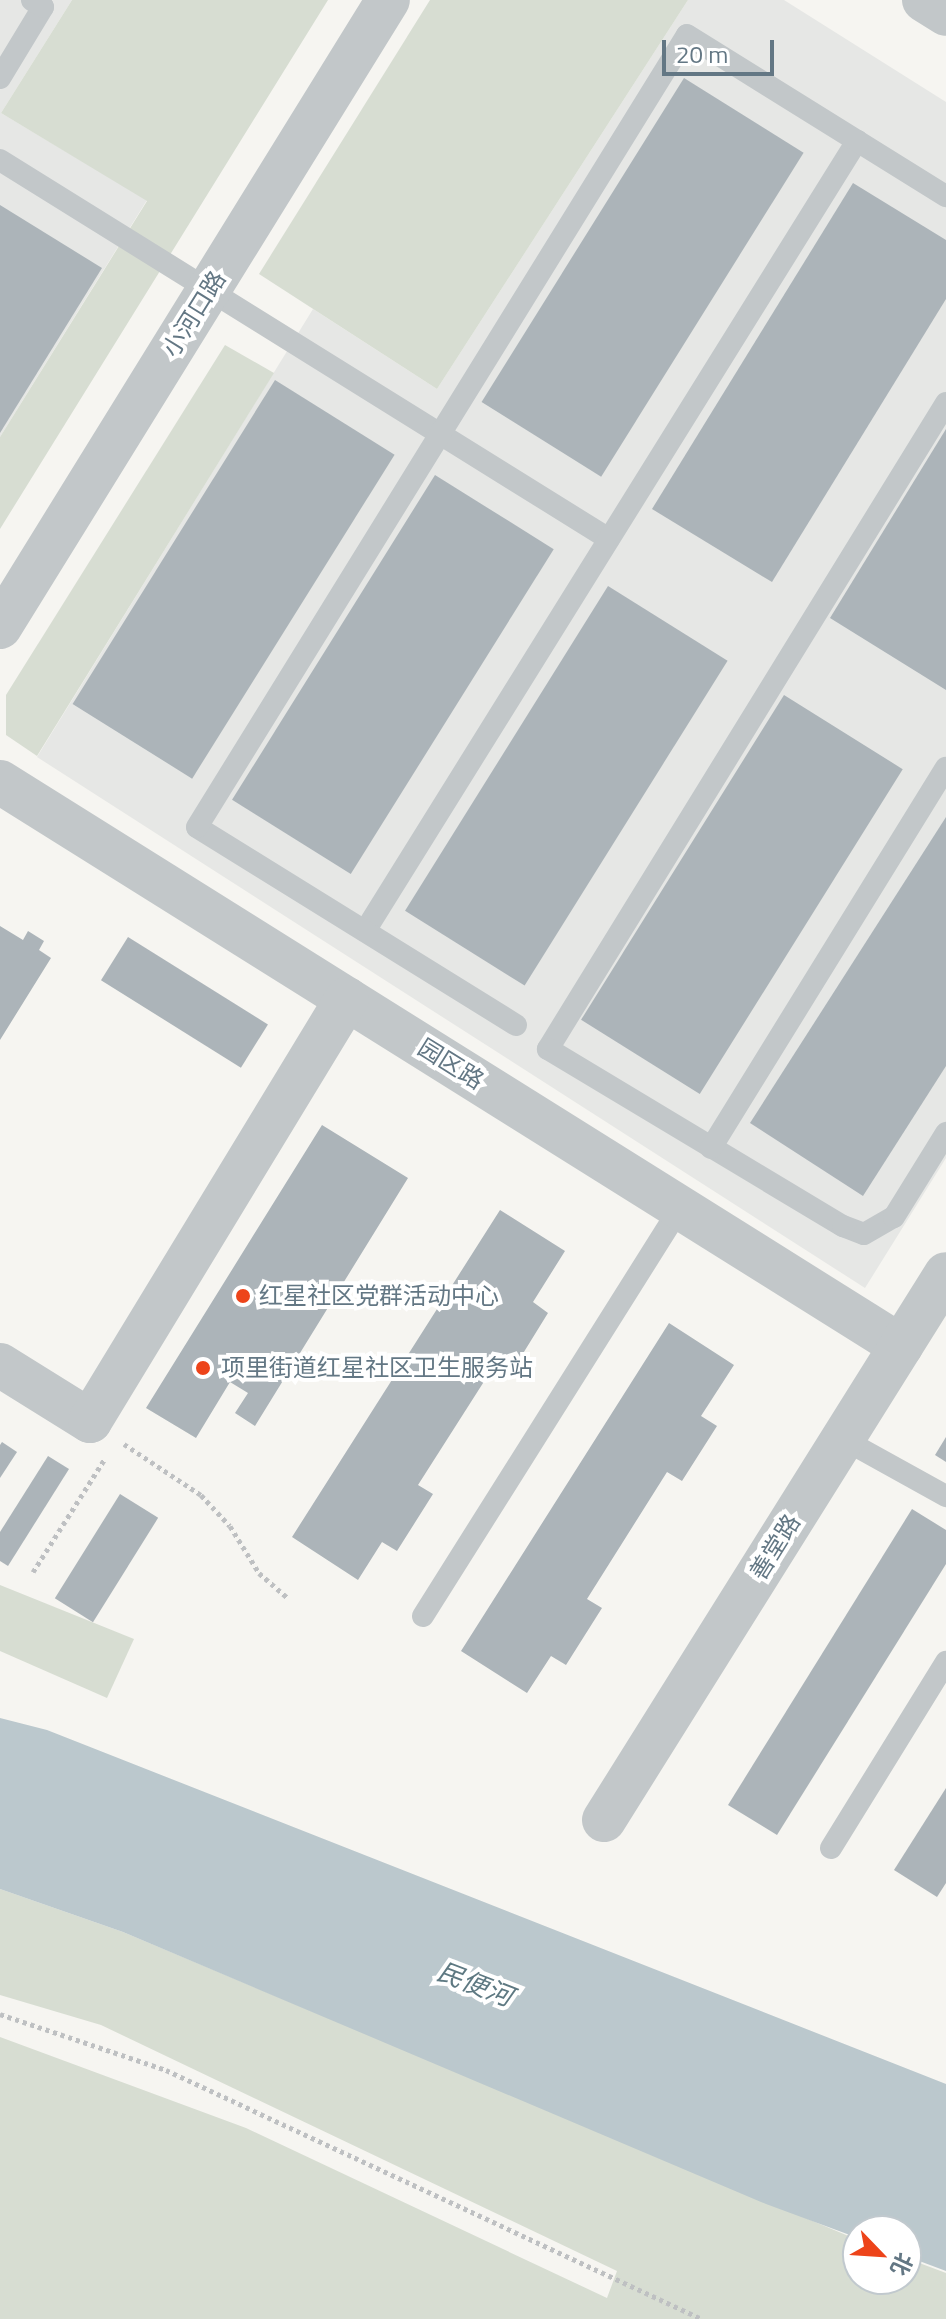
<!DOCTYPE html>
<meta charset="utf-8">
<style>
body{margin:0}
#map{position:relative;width:946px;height:2319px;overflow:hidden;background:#f6f5f1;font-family:"Titillium Web","Noto Sans SC",sans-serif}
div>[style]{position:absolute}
.built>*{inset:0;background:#e6e7e5}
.green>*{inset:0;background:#d7ddd2}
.water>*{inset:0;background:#bbc8cd}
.building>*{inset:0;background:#acb4b9;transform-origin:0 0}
.path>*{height:5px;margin-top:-2.5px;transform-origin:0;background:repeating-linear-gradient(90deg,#bec0c2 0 4px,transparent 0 8px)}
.service>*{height:22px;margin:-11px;padding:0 11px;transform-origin:11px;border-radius:11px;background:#c2c7c9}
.minor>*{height:44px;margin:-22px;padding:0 22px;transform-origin:22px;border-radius:22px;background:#c2c7c9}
.tertiary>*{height:44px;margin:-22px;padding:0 22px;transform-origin:22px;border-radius:22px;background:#c2c7c9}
.dots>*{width:22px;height:22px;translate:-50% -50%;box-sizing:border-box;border:4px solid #fff;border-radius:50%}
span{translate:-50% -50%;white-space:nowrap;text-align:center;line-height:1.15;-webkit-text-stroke:8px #fff;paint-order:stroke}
.street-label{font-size:24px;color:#637784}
.poi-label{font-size:24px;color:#637784}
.left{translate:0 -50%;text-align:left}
.water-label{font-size:26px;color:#5e7982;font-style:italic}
.north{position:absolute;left:842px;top:2215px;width:80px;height:80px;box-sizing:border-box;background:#fff;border:2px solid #c1c9ce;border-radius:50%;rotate:115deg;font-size:22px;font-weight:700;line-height:32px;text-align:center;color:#637784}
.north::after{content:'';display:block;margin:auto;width:28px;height:36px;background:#ed441a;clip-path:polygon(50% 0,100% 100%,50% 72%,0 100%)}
.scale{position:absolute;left:662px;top:40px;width:112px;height:36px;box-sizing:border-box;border:4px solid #637784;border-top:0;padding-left:10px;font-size:24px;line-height:28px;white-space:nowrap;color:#637784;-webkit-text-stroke:6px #fff;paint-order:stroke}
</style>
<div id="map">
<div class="built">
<i style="clip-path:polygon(0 0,72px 0,1px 113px,147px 200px,0 437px)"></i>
<i style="clip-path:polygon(688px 0,784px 0,946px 102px,946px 1158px,865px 1288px,37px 757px,313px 309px,437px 389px)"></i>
</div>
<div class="green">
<i style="clip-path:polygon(72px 0,328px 0,0 529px,0 437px,147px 201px,1px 113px)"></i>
<i style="clip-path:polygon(430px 0,688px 0,437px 389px,259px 274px)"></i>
<i style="clip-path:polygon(225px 345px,274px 373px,37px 756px,6px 735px,6px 695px)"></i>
<i style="clip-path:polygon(0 1585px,134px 1639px,107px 1698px,0 1651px)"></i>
<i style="clip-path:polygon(0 1889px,123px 1932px,858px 2240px,858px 2279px,906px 2279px,906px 2258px,946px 2273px,946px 2319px,0 2319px,0 2037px,246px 2128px,607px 2298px,617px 2271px,101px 2025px,0 1995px)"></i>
</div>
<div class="water">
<i style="clip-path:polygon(0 1718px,47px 1730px,946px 2084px,946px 2271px,906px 2256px,906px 2231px,858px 2231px,858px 2238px,766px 2204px,123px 1932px,0 1889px)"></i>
</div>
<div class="building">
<i style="left:684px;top:78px;width:141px;height:382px;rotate:32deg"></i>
<i style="clip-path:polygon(853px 183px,946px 240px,946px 299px,772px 582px,652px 509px)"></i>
<i style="clip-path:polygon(0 205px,102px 268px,0 433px)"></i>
<i style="left:275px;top:380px;width:141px;height:382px;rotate:32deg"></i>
<i style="clip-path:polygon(946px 429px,946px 690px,830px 618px)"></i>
<i style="left:435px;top:475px;width:140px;height:383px;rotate:32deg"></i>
<i style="left:608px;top:586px;width:141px;height:383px;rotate:32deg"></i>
<i style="left:784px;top:695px;width:140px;height:383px;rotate:32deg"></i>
<i style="clip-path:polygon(946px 817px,946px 1066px,863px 1196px,750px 1123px)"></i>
<i style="clip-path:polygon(0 926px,23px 940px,28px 931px,44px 941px,39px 950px,51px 958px,0 1040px)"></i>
<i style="left:128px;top:937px;width:165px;height:51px;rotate:32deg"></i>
<i style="clip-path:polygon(322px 1125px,408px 1178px,255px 1426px,235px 1413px,248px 1393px,230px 1382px,196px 1438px,146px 1408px)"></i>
<i style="clip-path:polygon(500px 1210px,565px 1251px,533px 1302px,548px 1313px,514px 1368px,499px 1358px,418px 1485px,433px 1494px,397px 1551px,382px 1542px,358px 1580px,292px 1537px)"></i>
<i style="clip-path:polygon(669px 1323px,734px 1365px,701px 1416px,717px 1426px,682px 1481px,667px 1472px,587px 1599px,602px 1608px,566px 1665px,551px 1656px,527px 1693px,461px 1651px)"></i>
<i style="clip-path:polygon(946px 1437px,946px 1462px,935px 1455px)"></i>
<i style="clip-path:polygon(2px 1442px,17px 1452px,0 1478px,0 1445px)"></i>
<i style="clip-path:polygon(48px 1456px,69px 1469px,8px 1566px,0 1561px,0 1532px)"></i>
<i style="left:120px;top:1494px;width:45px;height:123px;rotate:32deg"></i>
<i style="clip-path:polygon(912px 1509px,946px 1530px,946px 1564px,777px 1835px,728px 1805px)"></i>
<i style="clip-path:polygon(946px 1788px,946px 1883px,937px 1897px,894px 1870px)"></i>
</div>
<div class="path">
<i style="left:124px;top:1444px;width:92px;rotate:33.5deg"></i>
<i style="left:201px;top:1495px;width:42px;rotate:46.9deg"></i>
<i style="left:230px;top:1526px;width:55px;rotate:58.3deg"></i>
<i style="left:259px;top:1573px;width:38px;rotate:41deg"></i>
<i style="left:33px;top:1572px;width:133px;rotate:-57.6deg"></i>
<i style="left:0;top:2014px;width:175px;rotate:18.6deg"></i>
<i style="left:166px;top:2070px;width:591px;rotate:24.92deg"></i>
</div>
<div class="service">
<i style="left:0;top:78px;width:83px;rotate:-58.8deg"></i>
<i style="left:43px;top:7px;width:13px;rotate:-148deg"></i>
<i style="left:0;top:160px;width:717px;rotate:31.9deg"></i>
<i style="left:946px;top:403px;width:759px;rotate:121.64deg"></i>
<i style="left:548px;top:1049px;width:344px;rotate:31deg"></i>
<i style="left:843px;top:1226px;width:22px;rotate:21deg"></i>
<i style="left:864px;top:1234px;width:34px;rotate:-30deg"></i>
<i style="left:894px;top:1217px;width:99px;rotate:-58.2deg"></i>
<i style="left:365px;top:931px;width:931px;rotate:-58.09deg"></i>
<i style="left:516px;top:1025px;width:375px;rotate:-148.2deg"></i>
<i style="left:197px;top:827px;width:931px;rotate:-58.26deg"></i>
<i style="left:687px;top:35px;width:305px;rotate:31.9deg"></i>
<i style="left:711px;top:1148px;width:447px;rotate:-58.3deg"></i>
<i style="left:843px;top:1439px;width:118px;rotate:29deg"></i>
<i style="left:423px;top:1616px;width:484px;rotate:-57.8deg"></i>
<i style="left:831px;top:1848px;width:219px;rotate:-58.3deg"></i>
</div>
<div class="minor">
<i style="left:0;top:782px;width:1063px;rotate:32.05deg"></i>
<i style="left:0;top:1365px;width:106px;rotate:31.9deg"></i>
<i style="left:90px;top:1421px;width:494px;rotate:-58.7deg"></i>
<i style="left:604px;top:1820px;width:644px;rotate:-57.94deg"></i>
</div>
<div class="tertiary">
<i style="left:924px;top:0;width:26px;rotate:32deg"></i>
<i style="left:0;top:627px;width:737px;rotate:-58.25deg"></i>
</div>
<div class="dots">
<i style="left:243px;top:1296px;background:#ed441a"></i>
<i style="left:203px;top:1368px;background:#ed441a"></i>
</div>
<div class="street-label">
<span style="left:194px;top:314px;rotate:-58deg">小河口路</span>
<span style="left:451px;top:1064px;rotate:32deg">园区路</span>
<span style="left:775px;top:1547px;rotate:-58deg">善堂路</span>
</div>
<div class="poi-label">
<span class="left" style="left:259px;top:1296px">红星社区党群活动中心</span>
<span class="left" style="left:221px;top:1368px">项里街道红星社区卫生服务站</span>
</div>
<div class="water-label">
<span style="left:475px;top:1984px;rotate:21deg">民便河</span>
</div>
<div class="north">北</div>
<div class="scale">20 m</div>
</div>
